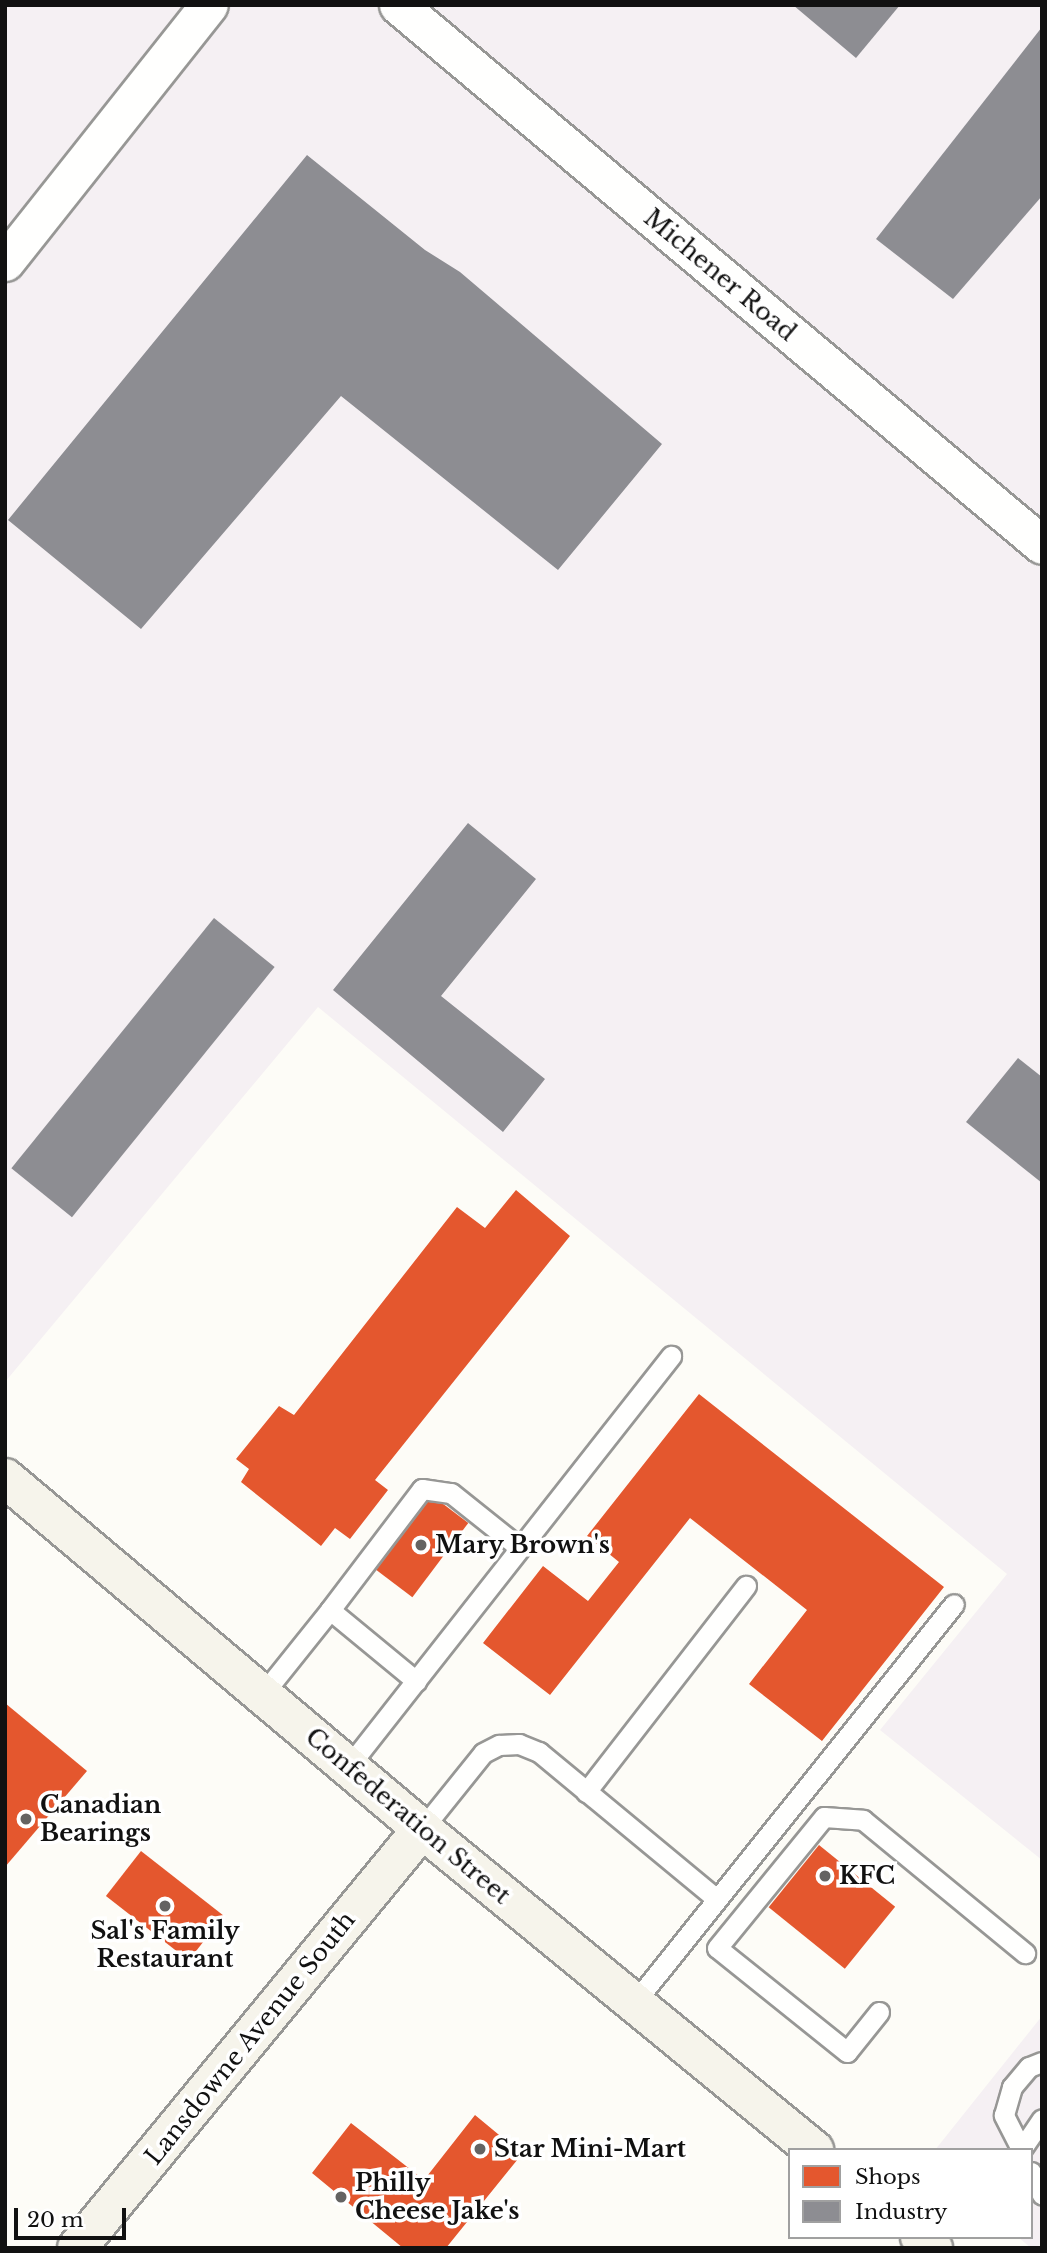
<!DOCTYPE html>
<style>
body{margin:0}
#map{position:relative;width:1047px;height:2253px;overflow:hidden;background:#fdfcf7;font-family:"Libre Baskerville",serif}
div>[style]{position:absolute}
.industrial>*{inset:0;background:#f5f0f3}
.shops>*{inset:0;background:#e4572e;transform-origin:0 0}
.industry>*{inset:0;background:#8d8d92;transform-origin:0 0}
.roads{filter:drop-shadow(2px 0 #979795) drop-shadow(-2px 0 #979795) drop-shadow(0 2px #979795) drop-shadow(0 -2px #979795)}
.lane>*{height:19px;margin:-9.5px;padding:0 9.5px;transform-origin:9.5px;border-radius:9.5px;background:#fffffe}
.street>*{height:37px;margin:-18.5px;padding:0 18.5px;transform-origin:18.5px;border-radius:18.5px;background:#fffffe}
.secondary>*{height:38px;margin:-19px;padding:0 19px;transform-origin:19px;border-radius:19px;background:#f6f4eb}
.dots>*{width:19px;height:19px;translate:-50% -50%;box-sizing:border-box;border:4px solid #fff;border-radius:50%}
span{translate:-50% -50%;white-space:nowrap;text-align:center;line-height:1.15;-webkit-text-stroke:7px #fff;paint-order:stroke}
.street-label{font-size:24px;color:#111}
.poi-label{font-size:24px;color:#111;font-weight:700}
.left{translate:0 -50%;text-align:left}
.frame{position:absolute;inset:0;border:7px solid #111;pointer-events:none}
.legend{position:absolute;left:788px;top:2148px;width:245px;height:91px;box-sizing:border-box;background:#fff;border:2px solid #a0a0a0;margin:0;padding:9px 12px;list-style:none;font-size:21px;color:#111}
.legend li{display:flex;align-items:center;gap:14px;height:35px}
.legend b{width:35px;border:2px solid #a0a0a0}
.scale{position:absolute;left:14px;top:2208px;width:112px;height:32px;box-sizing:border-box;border:4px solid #111;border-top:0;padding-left:9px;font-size:21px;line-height:24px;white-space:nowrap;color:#111;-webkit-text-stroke:5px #fff;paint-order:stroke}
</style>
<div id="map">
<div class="industrial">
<i style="clip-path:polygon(5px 5px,1042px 5px,1042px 1860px,880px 1730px,1007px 1574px,318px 1007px,5px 1382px)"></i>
<i style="clip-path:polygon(1042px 2016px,1042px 2248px,1031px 2248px,1018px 2237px,1031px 2237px,1031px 2150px,935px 2150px)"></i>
</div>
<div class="shops">
<i style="clip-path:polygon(516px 1190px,570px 1236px,375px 1480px,388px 1490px,350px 1539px,335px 1528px,321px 1546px,241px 1482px,249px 1469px,236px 1459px,279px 1406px,294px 1415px,457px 1207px,485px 1228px)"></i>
<i style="clip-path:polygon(699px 1394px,944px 1587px,822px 1741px,749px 1684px,807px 1610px,690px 1518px,550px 1695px,483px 1643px,543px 1566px,588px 1601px,619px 1562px,587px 1536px)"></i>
<i style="left:430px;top:1494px;width:48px;height:93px;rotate:37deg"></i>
<i style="clip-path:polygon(5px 1703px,87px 1771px,5px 1867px)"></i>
<i style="left:819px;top:1845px;width:98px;height:80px;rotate:39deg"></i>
<i style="left:141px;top:1851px;width:105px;height:57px;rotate:38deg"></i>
<i style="clip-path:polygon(475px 2115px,522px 2154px,446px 2248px,403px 2248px,312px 2173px,351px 2123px,424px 2180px)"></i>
</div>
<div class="industry">
<i style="clip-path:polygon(793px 5px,900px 5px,856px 58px)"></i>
<i style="clip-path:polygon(1042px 27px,1042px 196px,953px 299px,876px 239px)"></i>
<i style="clip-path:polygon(307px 155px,425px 250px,460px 272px,662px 444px,558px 570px,341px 396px,141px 629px,8px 520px)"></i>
<i style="clip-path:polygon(468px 823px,536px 879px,441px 996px,545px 1079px,503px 1132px,333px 990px)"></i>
<i style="left:214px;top:918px;width:78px;height:322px;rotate:39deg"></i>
<i style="clip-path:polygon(1018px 1058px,1042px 1077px,1042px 1183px,966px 1122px)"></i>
</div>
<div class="roads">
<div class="lane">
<i style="left:330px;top:1610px;width:152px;rotate:-52.8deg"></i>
<i style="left:422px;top:1489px;width:29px;rotate:8deg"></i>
<i style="left:451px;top:1493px;width:88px;rotate:38.6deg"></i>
<i style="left:262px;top:1695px;width:109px;rotate:-51.3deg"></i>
<i style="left:330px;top:1610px;width:112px;rotate:39.5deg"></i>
<i style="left:348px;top:1767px;width:523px;rotate:-51.84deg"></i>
<i style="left:586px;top:1792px;width:261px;rotate:-52.2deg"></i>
<i style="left:422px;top:1829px;width:97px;rotate:-51.2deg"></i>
<i style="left:483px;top:1753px;width:18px;rotate:-27deg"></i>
<i style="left:499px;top:1745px;width:20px;rotate:-3deg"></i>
<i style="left:519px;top:1744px;width:22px;rotate:22deg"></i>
<i style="left:539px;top:1752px;width:231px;rotate:39.6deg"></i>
<i style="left:634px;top:2003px;width:511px;rotate:-51.27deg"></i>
<i style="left:879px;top:2012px;width:51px;rotate:128.7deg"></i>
<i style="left:847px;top:2052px;width:166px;rotate:-141.3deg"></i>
<i style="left:717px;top:1948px;width:169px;rotate:-50.8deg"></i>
<i style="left:824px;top:1817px;width:39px;rotate:4deg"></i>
<i style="left:863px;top:1820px;width:210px;rotate:39.4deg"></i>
<i style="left:1020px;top:2147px;width:36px;rotate:-117deg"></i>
<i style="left:1004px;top:2115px;width:29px;rotate:-74deg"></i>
<i style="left:1012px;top:2087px;width:26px;rotate:-50deg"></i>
<i style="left:1029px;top:2067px;width:14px;rotate:-21deg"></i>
<i style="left:1021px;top:2150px;width:37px;rotate:-56deg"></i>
<i style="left:1031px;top:2172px;width:25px;rotate:64deg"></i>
</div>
<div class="street">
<i style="left:398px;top:5px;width:840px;rotate:39.98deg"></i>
<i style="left:5px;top:262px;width:328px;rotate:-51.6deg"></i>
</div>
<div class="secondary">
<i style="left:5px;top:1478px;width:545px;rotate:40.09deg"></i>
<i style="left:422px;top:1829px;width:507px;rotate:39.31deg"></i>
<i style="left:920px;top:2237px;width:17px;rotate:40deg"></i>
<i style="left:77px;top:2248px;width:543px;rotate:-50.53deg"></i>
</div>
</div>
<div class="dots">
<i style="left:421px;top:1545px;background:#646362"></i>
<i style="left:26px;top:1819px;background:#646362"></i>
<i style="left:825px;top:1876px;background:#646362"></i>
<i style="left:165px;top:1906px;background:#646362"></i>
<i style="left:480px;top:2149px;background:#646362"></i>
<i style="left:341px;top:2197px;background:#646362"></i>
</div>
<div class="street-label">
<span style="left:720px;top:275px;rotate:40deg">Michener Road</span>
<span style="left:408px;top:1816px;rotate:40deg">Confederation Street</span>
<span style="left:250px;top:2038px;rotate:-51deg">Lansdowne Avenue South</span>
</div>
<div class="poi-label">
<span class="left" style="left:435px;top:1545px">Mary Brown's</span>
<span class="left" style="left:40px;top:1819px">Canadian<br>Bearings</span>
<span class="left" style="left:839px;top:1876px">KFC</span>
<span style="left:165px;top:1945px">Sal's Family<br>Restaurant</span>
<span class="left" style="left:494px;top:2149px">Star Mini-Mart</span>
<span class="left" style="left:355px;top:2197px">Philly<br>Cheese Jake's</span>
</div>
<div class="frame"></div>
<ul class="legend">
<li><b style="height:19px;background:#e4572e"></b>Shops</li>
<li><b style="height:19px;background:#8d8d92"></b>Industry</li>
</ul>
<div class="scale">20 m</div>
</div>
